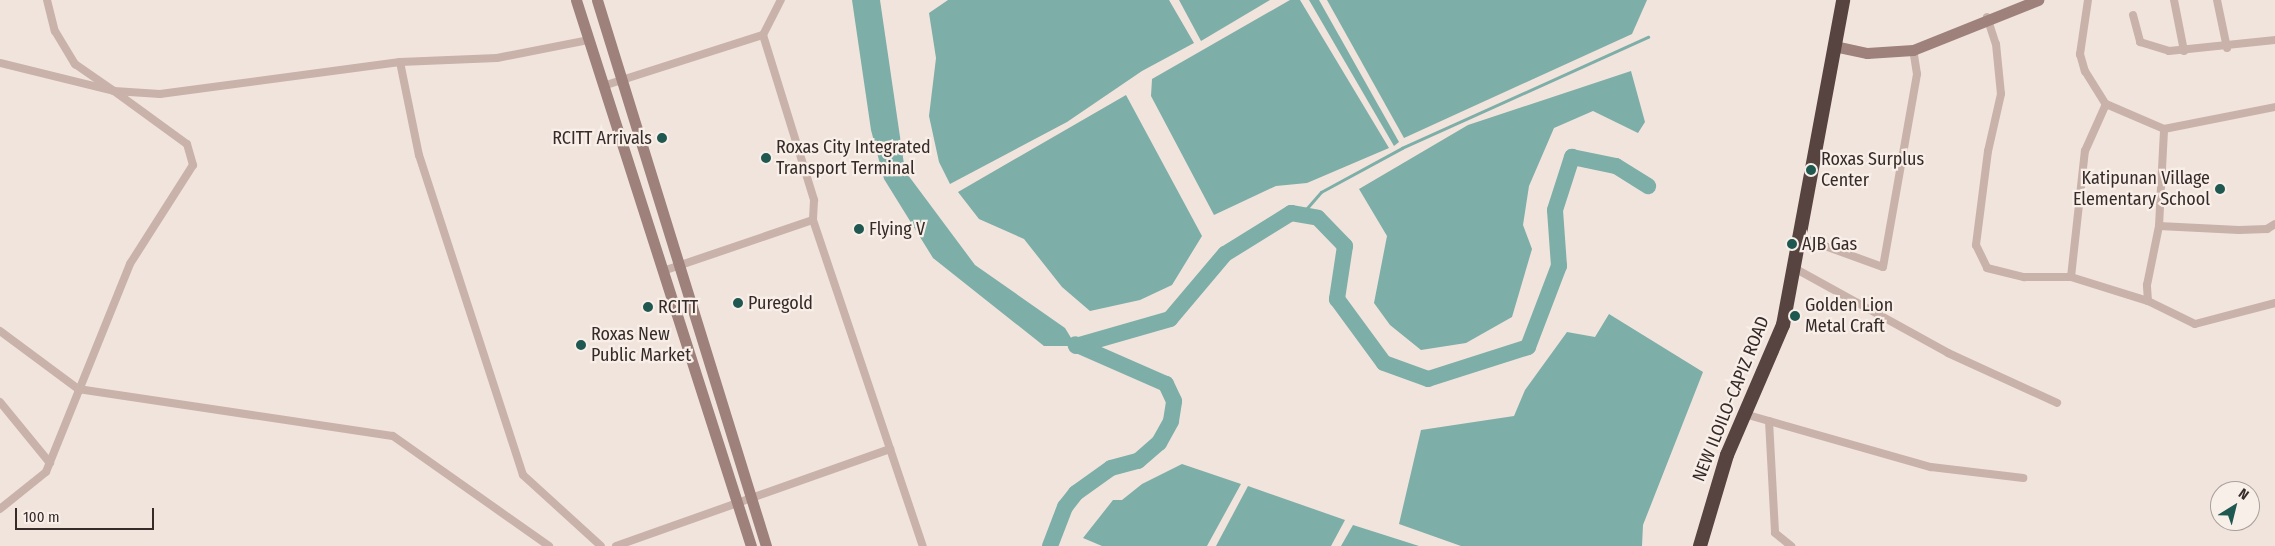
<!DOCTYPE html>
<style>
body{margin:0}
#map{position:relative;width:2275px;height:546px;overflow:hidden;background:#f1e4dd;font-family:"Fira Sans Condensed",sans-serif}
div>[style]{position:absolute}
.water>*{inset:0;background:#7daea8}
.stream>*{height:2.5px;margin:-1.25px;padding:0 1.25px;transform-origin:1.25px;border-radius:1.25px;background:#7daea8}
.river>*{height:16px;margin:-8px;padding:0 8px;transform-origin:8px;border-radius:8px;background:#7daea8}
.street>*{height:8px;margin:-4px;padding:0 4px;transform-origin:4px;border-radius:4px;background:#c9b2a9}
.secondary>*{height:11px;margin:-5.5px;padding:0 5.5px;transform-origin:5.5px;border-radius:5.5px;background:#9d817a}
.highway>*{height:14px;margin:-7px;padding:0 7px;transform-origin:7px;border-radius:7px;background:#574340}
.dots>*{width:14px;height:14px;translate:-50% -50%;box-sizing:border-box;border:2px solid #f9efe9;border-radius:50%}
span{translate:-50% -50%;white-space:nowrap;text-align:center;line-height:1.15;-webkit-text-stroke:4.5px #f9efe9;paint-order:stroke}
.poi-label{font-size:18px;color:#372b29}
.right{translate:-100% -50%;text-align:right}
.left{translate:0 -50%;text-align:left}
.street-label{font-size:18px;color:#372b29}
.north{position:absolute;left:2210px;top:481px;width:50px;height:50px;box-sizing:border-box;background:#f9efe9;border:1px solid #aba19c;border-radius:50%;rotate:36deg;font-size:14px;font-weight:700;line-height:20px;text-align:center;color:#372b29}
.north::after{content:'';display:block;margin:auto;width:18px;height:22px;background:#1f5751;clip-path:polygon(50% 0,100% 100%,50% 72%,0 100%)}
.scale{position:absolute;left:15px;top:508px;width:139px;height:22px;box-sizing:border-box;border:2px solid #372b29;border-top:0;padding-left:6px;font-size:15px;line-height:18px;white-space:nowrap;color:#372b29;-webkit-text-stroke:4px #f9efe9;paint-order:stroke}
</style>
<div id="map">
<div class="water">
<i style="clip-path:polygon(852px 0,880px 0,905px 171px,975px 265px,1065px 328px,1076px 346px,1044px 346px,933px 258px,884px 179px,871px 130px)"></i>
<i style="clip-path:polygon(948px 0,1169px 0,1194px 43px,1142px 71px,1067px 122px,950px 184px,939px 162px,929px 116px,936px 58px,929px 13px)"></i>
<i style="clip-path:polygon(1179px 0,1270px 0,1201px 41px)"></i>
<i style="clip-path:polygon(1290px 0,1300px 0,1389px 148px,1307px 183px,1276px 186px,1214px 215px,1151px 96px,1152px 79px)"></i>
<i style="clip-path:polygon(1309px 0,1319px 0,1399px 142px,1394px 146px)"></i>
<i style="clip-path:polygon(1327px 0,1647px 0,1632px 34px,1404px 138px)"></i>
<i style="clip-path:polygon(1631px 71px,1645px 122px,1638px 133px,1593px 111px,1554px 128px,1529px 186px,1523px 225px,1532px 249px,1512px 317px,1466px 343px,1421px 350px,1390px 325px,1374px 303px,1387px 236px,1359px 189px,1468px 125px)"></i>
<i style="clip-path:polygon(1126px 95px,1202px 236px,1172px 285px,1140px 300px,1090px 311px,1062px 287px,1024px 239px,979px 219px,958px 192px)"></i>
<i style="clip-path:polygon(1609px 314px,1703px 372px,1643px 525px,1642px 546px,1461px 546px,1399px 524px,1421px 430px,1514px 416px,1525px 390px,1567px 332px,1595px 337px)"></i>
<i style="clip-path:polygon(1182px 464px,1241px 484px,1207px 546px,1102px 546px,1083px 538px,1113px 500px,1122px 500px,1142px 484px)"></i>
<i style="clip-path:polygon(1248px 486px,1345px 520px,1331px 546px,1216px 546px)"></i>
<i style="clip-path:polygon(1353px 525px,1419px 546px,1341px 546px)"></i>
</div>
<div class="stream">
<i style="left:1301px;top:215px;width:30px;rotate:-49deg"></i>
<i style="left:1321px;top:192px;width:92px;rotate:-28.5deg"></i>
<i style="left:1402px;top:148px;width:270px;rotate:-24.3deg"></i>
</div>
<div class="river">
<i style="left:1076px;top:346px;width:98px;rotate:-16deg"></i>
<i style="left:1170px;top:319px;width:85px;rotate:-49.8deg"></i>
<i style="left:1225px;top:254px;width:78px;rotate:-31.8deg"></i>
<i style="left:1291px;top:213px;width:27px;rotate:10deg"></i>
<i style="left:1318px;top:218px;width:39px;rotate:46deg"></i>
<i style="left:1345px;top:246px;width:54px;rotate:98.6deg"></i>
<i style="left:1337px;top:299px;width:79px;rotate:53.7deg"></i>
<i style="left:1384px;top:363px;width:47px;rotate:20deg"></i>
<i style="left:1428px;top:379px;width:105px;rotate:-17.7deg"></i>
<i style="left:1528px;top:347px;width:87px;rotate:-69.1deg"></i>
<i style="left:1559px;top:266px;width:56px;rotate:-94.1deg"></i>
<i style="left:1555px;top:210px;width:56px;rotate:-72.2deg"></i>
<i style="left:1572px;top:157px;width:45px;rotate:11.6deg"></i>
<i style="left:1616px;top:166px;width:38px;rotate:32deg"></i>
<i style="left:1050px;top:546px;width:42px;rotate:-69deg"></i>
<i style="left:1065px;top:507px;width:18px;rotate:-52deg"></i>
<i style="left:1076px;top:493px;width:43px;rotate:-35.5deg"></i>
<i style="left:1111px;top:468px;width:28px;rotate:-15deg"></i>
<i style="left:1138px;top:461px;width:28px;rotate:-41deg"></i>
<i style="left:1159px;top:443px;width:25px;rotate:-61deg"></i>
<i style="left:1171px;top:421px;width:20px;rotate:-81deg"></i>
<i style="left:1174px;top:401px;width:19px;rotate:-115deg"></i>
<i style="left:1166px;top:384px;width:99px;rotate:-156.3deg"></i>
</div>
<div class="street">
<i style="left:47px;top:0;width:32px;rotate:76deg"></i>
<i style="left:55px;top:31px;width:39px;rotate:59deg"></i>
<i style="left:75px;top:64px;width:47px;rotate:34.7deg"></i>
<i style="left:114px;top:91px;width:46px;rotate:3.7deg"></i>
<i style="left:160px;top:94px;width:242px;rotate:-7.6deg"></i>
<i style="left:400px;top:62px;width:97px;rotate:-2.4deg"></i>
<i style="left:497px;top:58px;width:94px;rotate:-11.1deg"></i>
<i style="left:2088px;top:0;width:55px;rotate:98.4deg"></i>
<i style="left:2080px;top:54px;width:18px;rotate:74deg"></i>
<i style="left:2085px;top:71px;width:39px;rotate:58deg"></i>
<i style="left:2106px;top:104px;width:63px;rotate:23.3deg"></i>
<i style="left:2164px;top:129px;width:113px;rotate:-11.2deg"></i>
<i style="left:2174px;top:0;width:52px;rotate:78.9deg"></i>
<i style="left:2217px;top:0;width:49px;rotate:78.2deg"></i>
<i style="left:2133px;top:15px;width:28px;rotate:75deg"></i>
<i style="left:2140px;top:42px;width:30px;rotate:17deg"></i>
<i style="left:2169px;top:51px;width:107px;rotate:-5.9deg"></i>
<i style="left:1987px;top:17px;width:28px;rotate:72deg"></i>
<i style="left:1996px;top:44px;width:50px;rotate:84.3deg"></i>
<i style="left:2001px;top:94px;width:58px;rotate:102.8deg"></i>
<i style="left:1988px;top:151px;width:95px;rotate:97.3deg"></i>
<i style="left:1976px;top:245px;width:25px;rotate:64deg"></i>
<i style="left:1987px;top:268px;width:38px;rotate:14deg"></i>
<i style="left:2024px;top:277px;width:47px"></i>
<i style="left:2071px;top:277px;width:81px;rotate:17.3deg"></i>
<i style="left:2148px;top:301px;width:52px;rotate:26.1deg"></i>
<i style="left:2195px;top:324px;width:83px;rotate:-14.7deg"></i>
<i style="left:763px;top:35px;width:173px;rotate:72.8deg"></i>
<i style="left:814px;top:200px;width:20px;rotate:93deg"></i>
<i style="left:813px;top:220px;width:344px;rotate:71.4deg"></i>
<i style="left:400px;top:62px;width:95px;rotate:78.5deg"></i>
<i style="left:419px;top:155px;width:336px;rotate:72deg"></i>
<i style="left:523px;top:475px;width:105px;rotate:42.3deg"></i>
<i style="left:0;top:63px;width:117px;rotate:13.8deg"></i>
<i style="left:114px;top:91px;width:90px;rotate:36deg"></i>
<i style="left:187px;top:144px;width:22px;rotate:74deg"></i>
<i style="left:193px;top:165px;width:117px;rotate:122.5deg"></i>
<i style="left:130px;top:264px;width:224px;rotate:112deg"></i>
<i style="left:46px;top:472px;width:59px;rotate:141.2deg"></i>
<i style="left:603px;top:86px;width:168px;rotate:-17.7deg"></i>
<i style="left:763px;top:35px;width:39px;rotate:-63deg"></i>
<i style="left:2159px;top:226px;width:80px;rotate:2.9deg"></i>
<i style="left:2239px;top:230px;width:28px;rotate:-2deg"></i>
<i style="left:2267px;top:229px;width:9px;rotate:-32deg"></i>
<i style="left:1800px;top:237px;width:88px;rotate:19.9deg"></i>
<i style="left:1883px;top:267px;width:196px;rotate:-80deg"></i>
<i style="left:1917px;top:74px;width:24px;rotate:-99deg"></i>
<i style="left:1796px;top:269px;width:174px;rotate:28.9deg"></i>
<i style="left:1948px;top:353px;width:120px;rotate:24.6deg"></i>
<i style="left:663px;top:271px;width:158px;rotate:-18.8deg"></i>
<i style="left:2071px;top:277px;width:127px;rotate:-83.7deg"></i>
<i style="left:2085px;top:151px;width:51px;rotate:-65.9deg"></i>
<i style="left:2148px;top:301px;width:16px;rotate:-94deg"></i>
<i style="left:2147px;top:285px;width:60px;rotate:-78.5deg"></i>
<i style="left:2159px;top:226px;width:97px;rotate:-87deg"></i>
<i style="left:0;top:331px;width:97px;rotate:36.6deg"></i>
<i style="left:78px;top:389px;width:318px;rotate:8.5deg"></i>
<i style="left:393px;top:436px;width:191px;rotate:35.2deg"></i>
<i style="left:0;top:402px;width:79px;rotate:50.7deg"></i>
<i style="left:1748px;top:415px;width:190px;rotate:15.9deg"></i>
<i style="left:1931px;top:467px;width:93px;rotate:6.8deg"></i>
<i style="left:1769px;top:421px;width:112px;rotate:86.9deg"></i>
<i style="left:1775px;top:533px;width:21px;rotate:39deg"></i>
<i style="left:616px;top:546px;width:291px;rotate:-19.5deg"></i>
</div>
<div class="secondary">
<i style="left:576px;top:0;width:573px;rotate:72.23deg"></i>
<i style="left:597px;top:0;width:572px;rotate:72.8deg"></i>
<i style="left:1834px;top:46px;width:34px;rotate:12deg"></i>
<i style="left:1867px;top:53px;width:46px;rotate:-3.7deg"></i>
<i style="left:1913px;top:50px;width:135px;rotate:-21.8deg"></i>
</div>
<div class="highway">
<i style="left:1700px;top:546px;width:95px;rotate:-73.5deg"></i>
<i style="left:1727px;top:455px;width:142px;rotate:-66.7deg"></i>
<i style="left:1783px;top:325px;width:330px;rotate:-79.5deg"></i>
</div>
<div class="dots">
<i style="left:662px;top:138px;background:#1f5751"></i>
<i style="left:766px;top:158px;background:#1f5751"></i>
<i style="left:1811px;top:170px;background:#1f5751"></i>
<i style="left:2220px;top:189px;background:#1f5751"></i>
<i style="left:859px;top:229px;background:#1f5751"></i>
<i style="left:1792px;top:244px;background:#1f5751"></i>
<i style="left:738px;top:303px;background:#1f5751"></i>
<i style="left:648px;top:307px;background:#1f5751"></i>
<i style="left:1795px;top:316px;background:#1f5751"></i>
<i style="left:581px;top:345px;background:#1f5751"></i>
</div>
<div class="poi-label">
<span class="right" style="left:652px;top:138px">RCITT Arrivals</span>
<span class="left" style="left:776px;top:158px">Roxas City Integrated<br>Transport Terminal</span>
<span class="left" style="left:1821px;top:170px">Roxas Surplus<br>Center</span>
<span class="right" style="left:2210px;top:189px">Katipunan Village<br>Elementary School</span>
<span class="left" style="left:869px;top:229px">Flying V</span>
<span class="left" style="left:1802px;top:244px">AJB Gas</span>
<span class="left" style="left:748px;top:303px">Puregold</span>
<span class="left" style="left:1805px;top:316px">Golden Lion<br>Metal Craft</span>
<span class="left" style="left:658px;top:307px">RCITT</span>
<span class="left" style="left:591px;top:345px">Roxas New<br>Public Market</span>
</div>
<div class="street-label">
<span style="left:1731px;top:399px;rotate:-68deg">NEW ILOILO-CAPIZ ROAD</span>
</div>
<div class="north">N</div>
<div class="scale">100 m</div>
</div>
